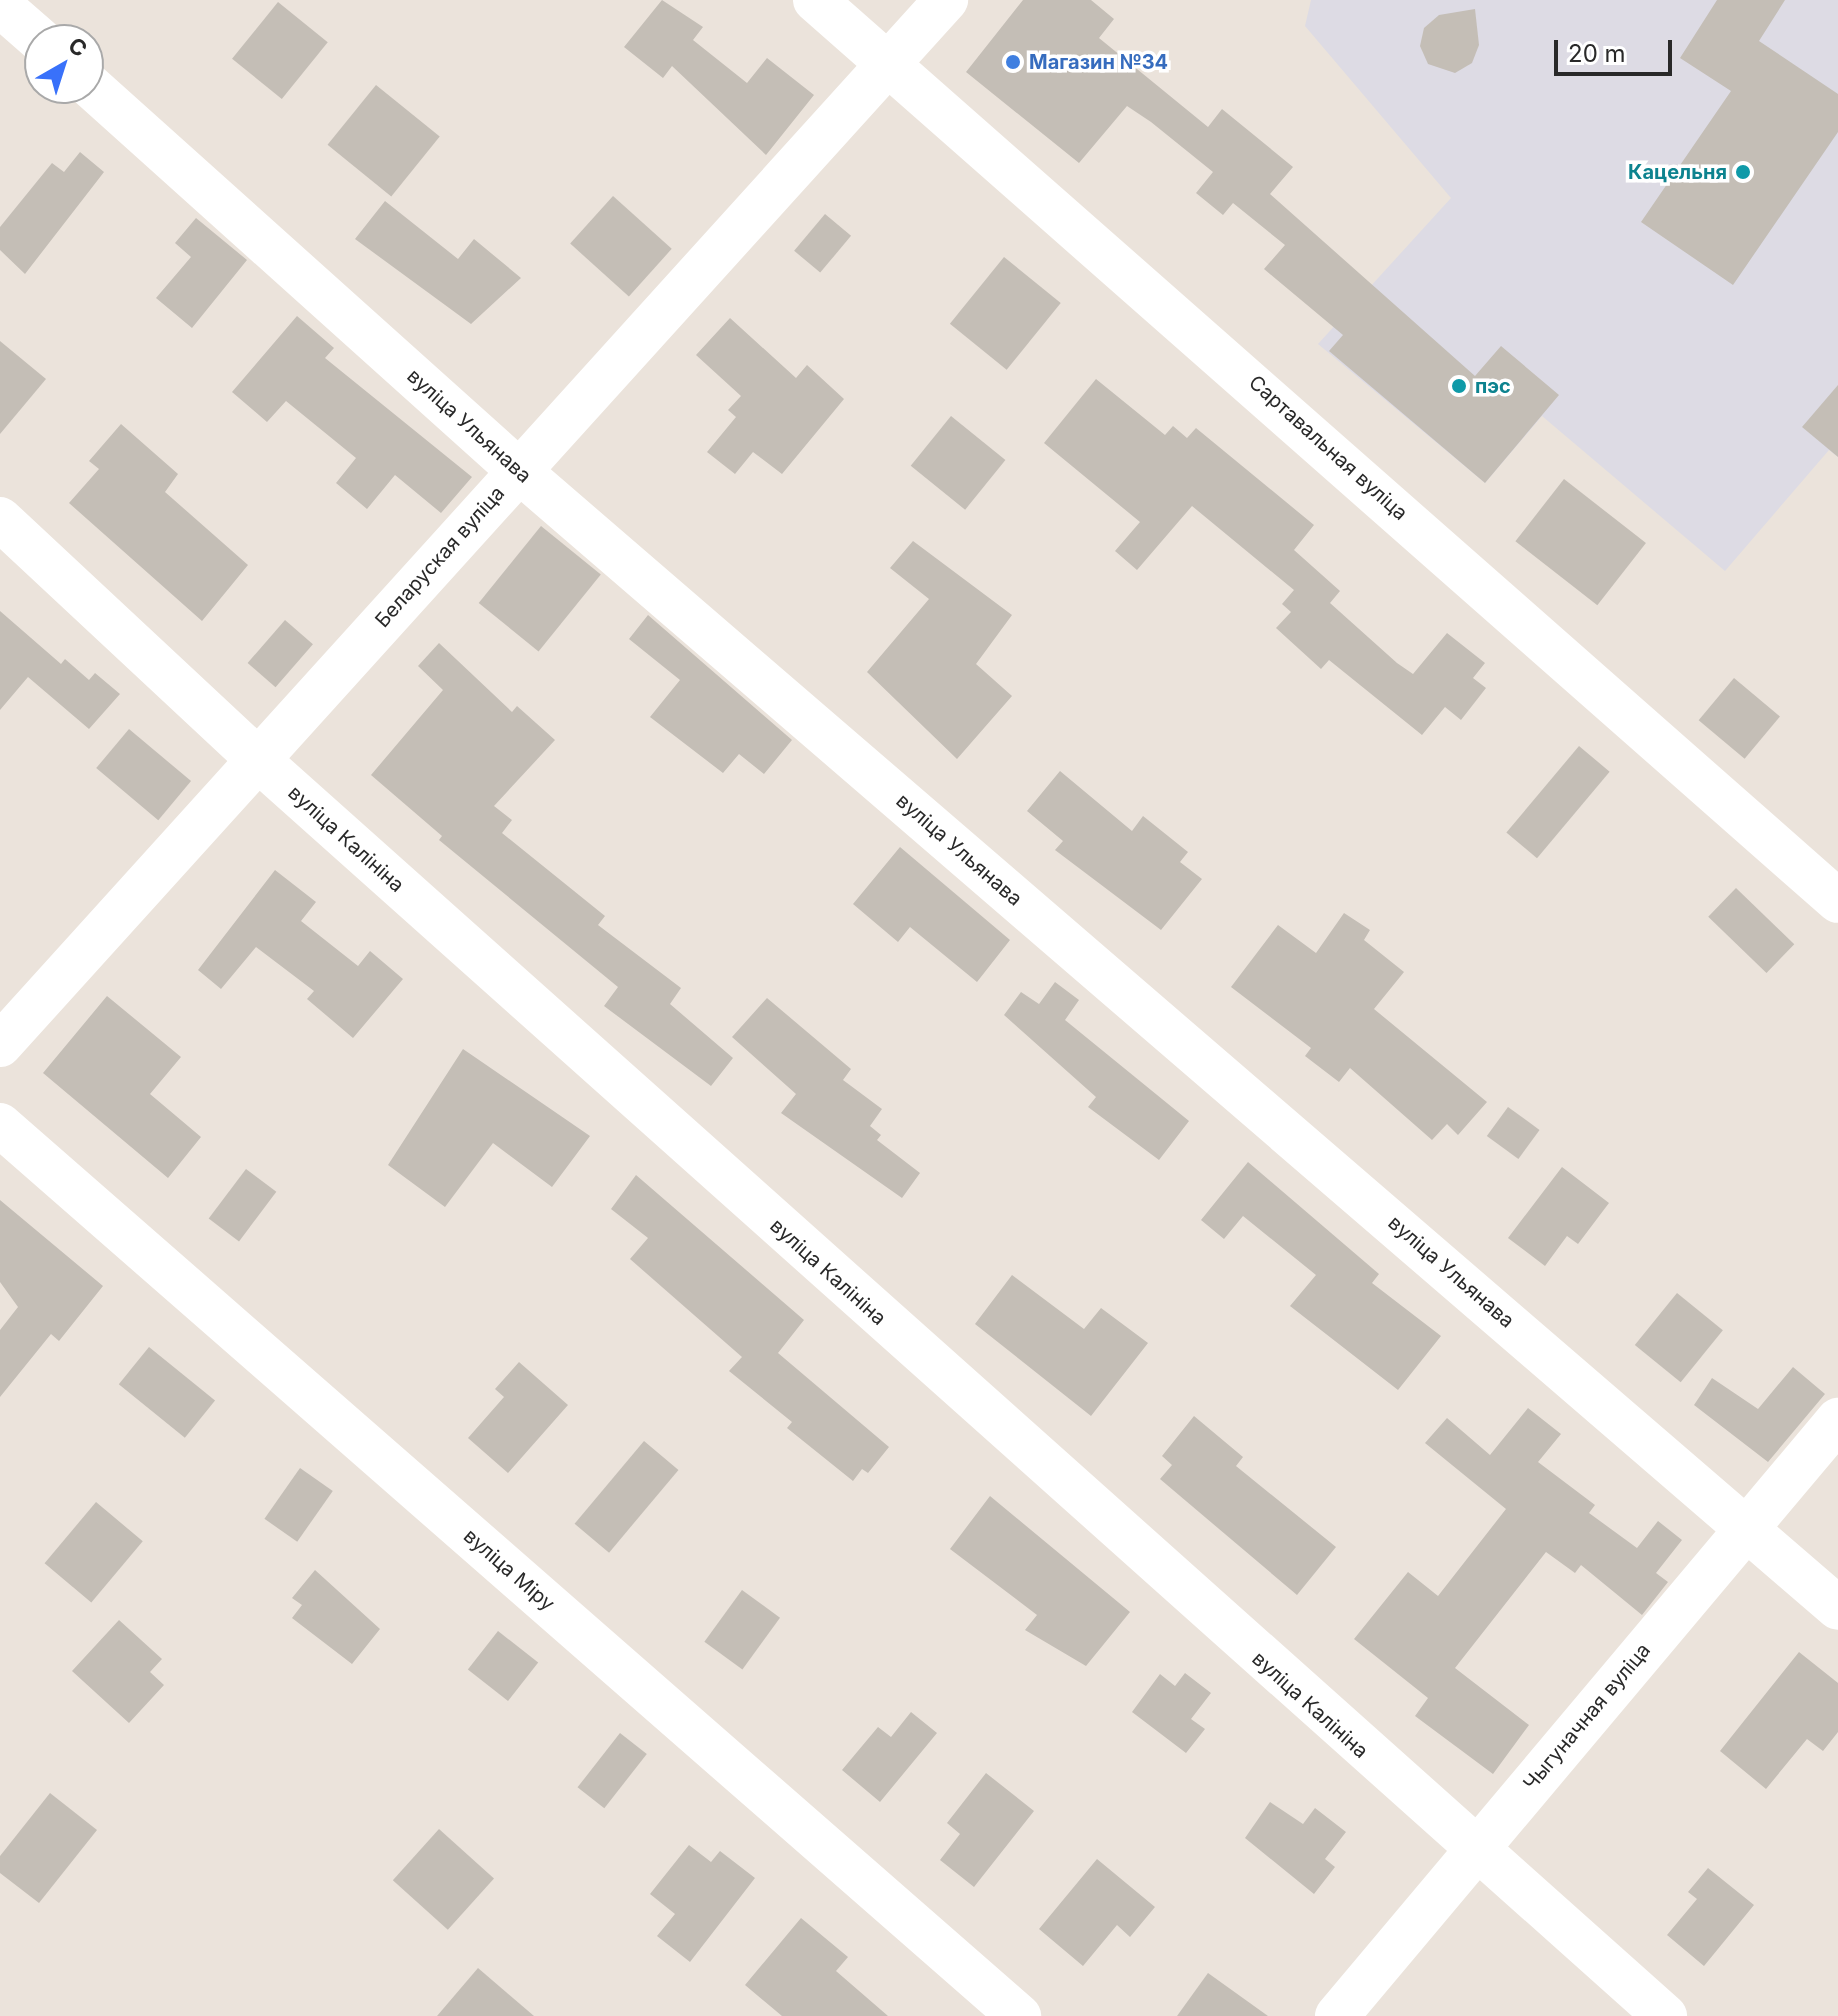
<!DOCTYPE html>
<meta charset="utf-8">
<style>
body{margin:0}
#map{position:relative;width:1838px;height:2016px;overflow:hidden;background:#ebe3db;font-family:Inter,sans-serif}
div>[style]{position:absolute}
.industrial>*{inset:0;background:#dddbe4}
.building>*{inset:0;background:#c4beb6;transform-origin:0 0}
.street>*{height:44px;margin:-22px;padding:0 22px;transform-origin:22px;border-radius:22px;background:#fff}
.dots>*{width:22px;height:22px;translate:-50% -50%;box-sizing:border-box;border:4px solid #fff;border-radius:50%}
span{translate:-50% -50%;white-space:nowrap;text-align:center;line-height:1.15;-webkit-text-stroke:7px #fff;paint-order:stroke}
.shop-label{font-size:20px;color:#366cbe;font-weight:700}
.left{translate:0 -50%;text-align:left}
.culture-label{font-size:20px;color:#0d838f;font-weight:700}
.right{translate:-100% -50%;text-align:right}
.street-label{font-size:20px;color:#292929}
.north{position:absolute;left:24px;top:24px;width:80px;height:80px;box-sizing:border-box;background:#fff;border:2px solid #a9a9a9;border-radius:50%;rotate:39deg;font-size:22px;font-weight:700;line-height:32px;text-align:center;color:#292929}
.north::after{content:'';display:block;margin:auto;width:28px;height:36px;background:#3971fa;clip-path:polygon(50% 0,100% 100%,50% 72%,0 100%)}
.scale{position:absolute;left:1554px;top:40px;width:118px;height:36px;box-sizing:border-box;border:4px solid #292929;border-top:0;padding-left:10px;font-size:24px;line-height:28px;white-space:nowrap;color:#292929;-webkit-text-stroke:6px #fff;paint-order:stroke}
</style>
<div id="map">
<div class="industrial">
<i style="clip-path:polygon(1311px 0,1838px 0,1838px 457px,1829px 450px,1725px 571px,1542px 416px,1485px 483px,1318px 344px,1451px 198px,1305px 26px)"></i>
</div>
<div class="building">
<i style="clip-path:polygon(662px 0,703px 27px,693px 40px,747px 83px,767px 58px,814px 95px,766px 155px,672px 66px,663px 78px,624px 47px)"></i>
<i style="clip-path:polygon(1023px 0,1091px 0,1114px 19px,1099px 38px,1208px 127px,1222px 109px,1293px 167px,1270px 194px,1475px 376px,1501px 346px,1559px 395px,1485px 483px,1329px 351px,1343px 335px,1264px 269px,1285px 245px,1233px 203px,1223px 215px,1196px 193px,1213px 172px,1151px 122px,1127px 106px,1079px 163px,966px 72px)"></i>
<i style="clip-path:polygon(1717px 0,1785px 0,1759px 41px,1838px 94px,1838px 132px,1733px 285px,1641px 222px,1731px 91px,1680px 58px)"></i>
<i style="left:278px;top:2px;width:64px;height:73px;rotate:39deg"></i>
<i style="clip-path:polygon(1475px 9px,1479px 45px,1472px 63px,1455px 73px,1428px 64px,1420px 46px,1424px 28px,1439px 15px)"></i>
<i style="left:376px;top:85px;width:82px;height:77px;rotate:39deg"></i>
<i style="clip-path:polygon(80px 152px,104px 172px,25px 274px,0 250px,0 227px,52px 163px,64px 172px)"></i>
<i style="left:613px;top:196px;width:79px;height:64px;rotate:42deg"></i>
<i style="clip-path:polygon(385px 201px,458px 259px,474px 239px,521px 278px,471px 324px,355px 239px)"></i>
<i style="left:825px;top:214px;width:34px;height:48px;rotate:40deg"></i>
<i style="clip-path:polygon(196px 218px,247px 260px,192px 328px,156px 298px,191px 257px,175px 243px)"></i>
<i style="left:1004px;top:257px;width:73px;height:86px;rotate:39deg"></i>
<i style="clip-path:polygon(297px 316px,334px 348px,325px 358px,472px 477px,441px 513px,395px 475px,367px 509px,336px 483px,356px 458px,286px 401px,267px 422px,232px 392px)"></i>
<i style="clip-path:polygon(730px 318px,796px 378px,807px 365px,844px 399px,782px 474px,753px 452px,735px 474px,707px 452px,736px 417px,728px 410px,741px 396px,696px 355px)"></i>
<i style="clip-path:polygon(0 341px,46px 379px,0 434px)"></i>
<i style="clip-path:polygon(1096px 379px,1165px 435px,1173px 426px,1187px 438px,1196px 428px,1314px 525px,1294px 550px,1340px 591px,1330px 603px,1397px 663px,1413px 674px,1447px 633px,1485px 663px,1473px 678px,1486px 688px,1461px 720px,1445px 707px,1422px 735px,1329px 660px,1321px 669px,1276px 628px,1291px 612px,1282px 604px,1294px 590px,1192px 506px,1137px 570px,1115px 551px,1140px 522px,1044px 443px)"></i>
<i style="clip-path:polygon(1838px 385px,1838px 457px,1802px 427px)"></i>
<i style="left:951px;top:416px;width:70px;height:64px;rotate:39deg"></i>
<i style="clip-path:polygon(121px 424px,178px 474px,165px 492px,248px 565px,202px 621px,69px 503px,99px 469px,89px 461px)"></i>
<i style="left:1564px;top:479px;width:104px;height:79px;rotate:38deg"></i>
<i style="left:541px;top:526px;width:77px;height:99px;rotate:39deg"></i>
<i style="clip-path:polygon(913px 541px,1012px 615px,976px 664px,1012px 696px,957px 759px,867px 672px,929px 599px,890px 568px)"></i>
<i style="clip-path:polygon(0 611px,61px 664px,65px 659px,89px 680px,95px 673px,120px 694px,89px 729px,28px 677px,0 710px)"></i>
<i style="clip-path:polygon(648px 615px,792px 740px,764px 774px,739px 754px,723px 773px,650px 717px,680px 680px,629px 639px)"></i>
<i style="left:285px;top:620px;width:37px;height:57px;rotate:41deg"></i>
<i style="clip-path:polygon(439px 643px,512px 712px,517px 706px,555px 740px,494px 806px,512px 820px,502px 833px,605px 916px,598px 925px,681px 988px,670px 1004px,733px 1058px,711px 1086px,604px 1006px,618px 987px,439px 840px,442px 836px,371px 775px,443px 690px,418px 666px)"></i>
<i style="left:1734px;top:678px;width:60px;height:55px;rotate:40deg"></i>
<i style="left:129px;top:729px;width:81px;height:51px;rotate:40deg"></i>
<i style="left:1579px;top:746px;width:40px;height:113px;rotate:40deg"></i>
<i style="clip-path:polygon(1060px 771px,1132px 831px,1143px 816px,1188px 852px,1180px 862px,1202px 879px,1161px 930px,1055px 850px,1063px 841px,1027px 811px)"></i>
<i style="clip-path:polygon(900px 847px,1010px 940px,977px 982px,910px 927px,898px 942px,853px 904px)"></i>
<i style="clip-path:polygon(275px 870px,316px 902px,301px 921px,358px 966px,370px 951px,403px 979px,353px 1038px,307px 999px,314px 991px,256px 947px,221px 989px,198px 970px)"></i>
<i style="left:1736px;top:888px;width:81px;height:40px;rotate:44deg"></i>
<i style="clip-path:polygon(1344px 913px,1370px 930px,1364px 940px,1404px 972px,1374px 1009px,1487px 1102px,1458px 1135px,1447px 1124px,1432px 1140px,1350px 1068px,1339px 1082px,1305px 1056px,1311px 1048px,1231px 987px,1278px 925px,1316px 953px)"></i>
<i style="clip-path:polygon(1055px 982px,1079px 1000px,1065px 1020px,1189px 1121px,1159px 1160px,1088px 1107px,1096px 1097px,1004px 1015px,1021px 992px,1039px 1004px)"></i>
<i style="clip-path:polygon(107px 996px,181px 1057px,150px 1094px,201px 1137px,168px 1178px,43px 1073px)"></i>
<i style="clip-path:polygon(767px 998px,851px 1069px,843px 1080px,882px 1109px,870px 1126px,881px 1135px,877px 1140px,920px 1173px,902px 1198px,781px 1113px,796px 1094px,732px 1037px)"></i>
<i style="clip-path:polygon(463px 1049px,590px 1136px,552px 1187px,493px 1143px,445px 1207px,388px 1165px)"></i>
<i style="left:1508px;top:1107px;width:39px;height:36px;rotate:36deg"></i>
<i style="clip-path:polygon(1248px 1162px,1379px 1274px,1372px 1283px,1441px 1336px,1398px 1390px,1290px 1306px,1316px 1275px,1243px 1216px,1224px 1239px,1201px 1220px)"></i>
<i style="clip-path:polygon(1562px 1167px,1609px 1203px,1578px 1244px,1567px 1236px,1545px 1266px,1508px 1238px)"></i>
<i style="left:246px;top:1169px;width:38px;height:62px;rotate:37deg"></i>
<i style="clip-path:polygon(636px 1175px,804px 1320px,778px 1353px,889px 1447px,868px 1473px,862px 1469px,853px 1481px,787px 1428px,792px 1422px,729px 1371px,742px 1357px,630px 1259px,648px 1238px,611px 1209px)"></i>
<i style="clip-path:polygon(0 1200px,103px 1286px,59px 1341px,51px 1334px,0 1397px,0 1330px,18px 1307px,0 1282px)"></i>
<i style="clip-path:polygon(1012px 1275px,1084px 1329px,1101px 1308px,1148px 1343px,1091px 1416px,975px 1324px)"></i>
<i style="left:1677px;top:1293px;width:59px;height:67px;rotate:39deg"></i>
<i style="left:149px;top:1347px;width:85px;height:48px;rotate:39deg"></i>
<i style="clip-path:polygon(519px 1362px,568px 1405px,508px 1473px,468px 1438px,504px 1397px,495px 1389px)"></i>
<i style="clip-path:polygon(1793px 1367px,1825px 1394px,1768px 1462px,1694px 1405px,1712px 1378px,1758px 1409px)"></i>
<i style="clip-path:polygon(1528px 1408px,1561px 1434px,1538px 1462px,1595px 1505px,1589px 1513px,1637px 1548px,1658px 1521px,1682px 1540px,1656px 1573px,1668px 1582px,1642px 1615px,1581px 1565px,1575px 1573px,1546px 1552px,1455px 1668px,1529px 1725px,1493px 1774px,1415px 1716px,1428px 1698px,1354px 1639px,1408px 1572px,1438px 1596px,1506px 1509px,1425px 1443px,1447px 1418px,1490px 1455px)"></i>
<i style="clip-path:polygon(1194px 1416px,1243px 1457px,1236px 1466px,1336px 1547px,1297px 1595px,1160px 1479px,1172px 1465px,1162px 1456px)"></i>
<i style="left:644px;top:1441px;width:45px;height:108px;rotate:40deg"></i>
<i style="left:300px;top:1468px;width:40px;height:62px;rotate:35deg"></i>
<i style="clip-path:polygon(990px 1496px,1130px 1612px,1086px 1666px,1025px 1630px,1037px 1615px,950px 1549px)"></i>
<i style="left:96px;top:1502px;width:61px;height:80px;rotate:40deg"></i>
<i style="clip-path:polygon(315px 1570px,380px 1629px,352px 1664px,292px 1618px,302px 1605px,292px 1598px)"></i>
<i style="left:742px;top:1590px;width:47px;height:64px;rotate:36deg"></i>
<i style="clip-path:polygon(119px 1620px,162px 1659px,150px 1672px,164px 1685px,129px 1723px,72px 1671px)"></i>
<i style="left:498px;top:1631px;width:51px;height:49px;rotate:38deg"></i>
<i style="clip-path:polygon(1799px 1652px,1838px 1683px,1838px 1732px,1823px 1751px,1807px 1739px,1766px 1789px,1720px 1751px)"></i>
<i style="clip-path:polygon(1185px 1673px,1211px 1693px,1191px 1719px,1205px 1729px,1186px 1753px,1132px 1712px,1160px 1674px,1175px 1686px)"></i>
<i style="clip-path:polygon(911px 1712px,937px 1733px,880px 1802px,842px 1770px,878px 1727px,891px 1737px)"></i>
<i style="left:620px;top:1733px;width:34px;height:69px;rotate:38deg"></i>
<i style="clip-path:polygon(986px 1773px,1034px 1811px,974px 1887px,940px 1860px,960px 1834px,947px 1823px)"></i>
<i style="clip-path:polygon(50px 1793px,97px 1830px,39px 1903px,0 1873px,0 1856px)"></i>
<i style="clip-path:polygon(1270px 1802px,1303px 1824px,1315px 1808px,1346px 1832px,1325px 1859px,1335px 1867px,1314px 1894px,1245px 1838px)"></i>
<i style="left:439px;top:1829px;width:74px;height:69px;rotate:42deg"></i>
<i style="clip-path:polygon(689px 1845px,711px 1862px,720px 1851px,755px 1878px,690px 1962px,657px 1936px,675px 1914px,650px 1894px)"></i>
<i style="clip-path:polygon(1097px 1859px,1155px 1907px,1130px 1937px,1117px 1925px,1083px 1966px,1039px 1929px)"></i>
<i style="clip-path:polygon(1708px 1868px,1754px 1905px,1704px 1966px,1667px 1935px,1697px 1899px,1688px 1892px)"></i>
<i style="clip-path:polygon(801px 1918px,848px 1957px,836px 1971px,888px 2016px,782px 2016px,745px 1985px)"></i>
<i style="clip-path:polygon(478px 1968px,534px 2016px,437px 2016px)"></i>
<i style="clip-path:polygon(1208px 1973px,1268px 2016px,1177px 2016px)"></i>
</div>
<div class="street">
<i style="left:815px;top:0;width:1363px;rotate:41.37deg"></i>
<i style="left:0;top:5px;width:53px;rotate:41.2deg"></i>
<i style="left:88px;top:84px;width:579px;rotate:41.92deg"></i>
<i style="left:519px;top:471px;width:1741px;rotate:40.76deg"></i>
<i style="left:0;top:519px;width:350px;rotate:43deg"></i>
<i style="left:256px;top:758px;width:1889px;rotate:41.76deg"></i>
<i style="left:0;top:1045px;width:1410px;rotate:-47.85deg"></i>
<i style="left:0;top:1125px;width:1354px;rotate:41.17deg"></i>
<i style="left:1337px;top:2016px;width:779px;rotate:-49.95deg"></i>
</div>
<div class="dots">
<i style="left:1013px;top:62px;background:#3f7fe0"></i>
<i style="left:1743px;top:172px;background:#0f9aa8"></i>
<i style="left:1459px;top:386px;background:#0f9aa8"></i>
</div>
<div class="shop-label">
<span class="left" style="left:1029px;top:62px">Магазин №34</span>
</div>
<div class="culture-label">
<span class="right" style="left:1727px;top:172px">Кацельня</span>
<span class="left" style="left:1475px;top:386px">пэс</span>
</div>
<div class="street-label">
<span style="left:469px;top:426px;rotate:42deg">вуліца Ульянава</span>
<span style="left:1328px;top:448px;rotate:42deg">Сартавальная вуліца</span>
<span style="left:440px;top:557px;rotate:-48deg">Беларуская вуліца</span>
<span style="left:346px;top:839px;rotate:42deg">вуліца Калініна</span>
<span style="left:959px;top:850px;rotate:41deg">вуліца Ульянава</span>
<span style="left:828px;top:1272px;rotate:42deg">вуліца Калініна</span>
<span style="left:1451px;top:1272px;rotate:41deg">вуліца Ульянава</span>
<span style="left:509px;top:1570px;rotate:41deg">вуліца Міру</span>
<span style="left:1310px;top:1705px;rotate:42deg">вуліца Калініна</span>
<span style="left:1587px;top:1717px;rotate:-50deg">Чыгуначная вуліца</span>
</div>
<div class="north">С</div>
<div class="scale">20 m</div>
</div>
